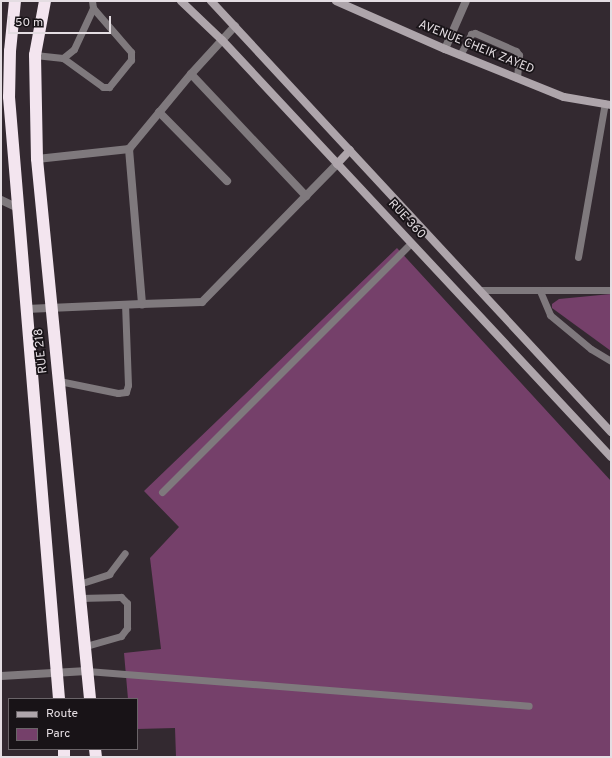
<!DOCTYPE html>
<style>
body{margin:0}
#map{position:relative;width:612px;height:758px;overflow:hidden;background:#332930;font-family:Overpass,sans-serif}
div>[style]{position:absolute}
.green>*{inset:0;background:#75406a}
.lane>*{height:7px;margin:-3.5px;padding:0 3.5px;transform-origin:3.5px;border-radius:3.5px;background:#7f797d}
.street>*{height:8px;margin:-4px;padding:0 4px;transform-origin:4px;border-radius:4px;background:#7f797d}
.secondary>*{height:8px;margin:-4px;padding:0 4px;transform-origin:4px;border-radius:4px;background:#aea5ab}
.highway>*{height:12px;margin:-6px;padding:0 6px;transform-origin:6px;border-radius:6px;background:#f3e5ef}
span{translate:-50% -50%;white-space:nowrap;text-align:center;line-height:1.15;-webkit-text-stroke:3.5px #181317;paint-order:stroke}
.street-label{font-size:12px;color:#e4dde2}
.frame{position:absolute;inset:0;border:2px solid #e4dde2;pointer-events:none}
.legend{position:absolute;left:8px;top:698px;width:130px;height:52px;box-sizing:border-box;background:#181317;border:1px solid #6a6468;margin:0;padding:5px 7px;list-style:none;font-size:12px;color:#e4dde2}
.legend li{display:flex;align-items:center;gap:8px;height:20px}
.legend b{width:20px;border:1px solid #6a6468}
.scale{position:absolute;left:8px;top:16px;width:103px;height:18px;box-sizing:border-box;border:2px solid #e4dde2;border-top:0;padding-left:5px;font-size:12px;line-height:14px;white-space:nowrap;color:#e4dde2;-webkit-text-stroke:3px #181317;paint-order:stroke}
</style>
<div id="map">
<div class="green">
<i style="clip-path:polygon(397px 248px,611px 481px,611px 757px,176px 757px,175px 728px,137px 729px,137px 699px,128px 699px,124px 653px,161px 649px,150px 558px,179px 527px,144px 491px)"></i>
<i style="clip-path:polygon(611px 294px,611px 351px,552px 308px,552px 304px,559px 299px)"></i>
</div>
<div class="lane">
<i style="left:35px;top:55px;width:28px;rotate:6deg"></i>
<i style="left:63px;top:58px;width:14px;rotate:-39deg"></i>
<i style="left:74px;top:49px;width:45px;rotate:-65.1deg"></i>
<i style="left:93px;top:8px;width:7px;rotate:-98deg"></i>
<i style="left:460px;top:55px;width:24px;rotate:-62deg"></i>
<i style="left:471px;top:34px;width:4px;rotate:-14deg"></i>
<i style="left:475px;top:33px;width:45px;rotate:23.7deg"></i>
<i style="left:516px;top:51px;width:5px;rotate:53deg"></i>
<i style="left:519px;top:55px;width:23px;rotate:95deg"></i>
<i style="left:63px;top:58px;width:49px;rotate:35.9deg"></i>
<i style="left:103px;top:87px;width:6px"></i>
<i style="left:109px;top:87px;width:35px;rotate:-51deg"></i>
<i style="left:131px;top:60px;width:8px;rotate:-90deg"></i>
<i style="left:131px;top:52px;width:58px;rotate:-130.8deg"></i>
<i style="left:578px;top:257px;width:156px;rotate:-80.1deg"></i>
<i style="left:480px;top:290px;width:131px"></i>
<i style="left:540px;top:291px;width:26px;rotate:67deg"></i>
<i style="left:550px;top:315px;width:53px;rotate:39.7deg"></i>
<i style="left:591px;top:349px;width:23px;rotate:31deg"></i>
<i style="left:59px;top:381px;width:60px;rotate:11.5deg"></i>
<i style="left:118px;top:393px;width:8px;rotate:-7deg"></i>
<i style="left:126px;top:392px;width:7px;rotate:-74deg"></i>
<i style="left:128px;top:385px;width:80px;rotate:-92.1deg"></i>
<i style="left:162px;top:492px;width:352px;rotate:-45deg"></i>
<i style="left:79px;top:584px;width:32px;rotate:-18deg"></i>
<i style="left:109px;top:574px;width:26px;rotate:-53deg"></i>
<i style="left:80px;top:598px;width:41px;rotate:-1.4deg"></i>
<i style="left:121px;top:597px;width:8px;rotate:45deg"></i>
<i style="left:127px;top:603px;width:25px;rotate:90deg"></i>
<i style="left:127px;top:628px;width:10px;rotate:127deg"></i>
<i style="left:121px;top:636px;width:37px;rotate:164deg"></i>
<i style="left:87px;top:671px;width:443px;rotate:4.5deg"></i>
</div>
<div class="street">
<i style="left:235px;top:26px;width:65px;rotate:132.5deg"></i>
<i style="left:191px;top:74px;width:97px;rotate:129.6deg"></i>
<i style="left:129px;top:149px;width:156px;rotate:85.2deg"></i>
<i style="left:142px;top:304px;width:60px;rotate:-1.9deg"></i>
<i style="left:202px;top:302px;width:193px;rotate:-45.6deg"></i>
<i style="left:445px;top:49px;width:52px;rotate:-66.4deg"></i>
<i style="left:191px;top:74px;width:168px;rotate:46.7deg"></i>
<i style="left:159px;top:112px;width:97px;rotate:45.4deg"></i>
<i style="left:37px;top:159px;width:93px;rotate:-6.2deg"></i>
<i style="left:1px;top:200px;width:19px;rotate:25deg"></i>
<i style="left:26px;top:309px;width:116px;rotate:-2.5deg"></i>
<i style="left:1px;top:676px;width:86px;rotate:-3.3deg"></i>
</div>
<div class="secondary">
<i style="left:181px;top:1px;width:57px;rotate:43.6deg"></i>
<i style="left:222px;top:40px;width:570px;rotate:46.99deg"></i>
<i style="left:211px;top:1px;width:588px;rotate:47.14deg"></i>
<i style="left:336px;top:1px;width:119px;rotate:23.8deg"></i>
<i style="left:445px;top:49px;width:128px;rotate:22deg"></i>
<i style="left:564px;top:97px;width:48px;rotate:9.7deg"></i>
<i style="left:337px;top:164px;width:19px;rotate:-47deg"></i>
</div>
<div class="highway">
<i style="left:15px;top:1px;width:50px;rotate:95.7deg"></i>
<i style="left:10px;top:51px;width:46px;rotate:91.2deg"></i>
<i style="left:9px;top:97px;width:604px;rotate:85.25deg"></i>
<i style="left:45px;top:1px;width:55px;rotate:100.5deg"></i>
<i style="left:35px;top:55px;width:104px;rotate:88.9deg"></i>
<i style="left:37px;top:159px;width:543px;rotate:84.39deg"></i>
<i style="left:64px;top:749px;width:8px;rotate:90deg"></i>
<i style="left:95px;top:749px;width:8px;rotate:83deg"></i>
</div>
<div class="street-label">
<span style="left:476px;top:48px;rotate:22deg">AVENUE CHEIK ZAYED</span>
<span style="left:406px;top:220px;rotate:47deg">RUE 360</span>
<span style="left:42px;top:351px;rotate:-96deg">RUE 218</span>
</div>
<div class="frame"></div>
<ul class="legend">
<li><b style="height:5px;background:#aea5ab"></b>Route</li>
<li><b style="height:11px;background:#75406a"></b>Parc</li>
</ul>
<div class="scale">50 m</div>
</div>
